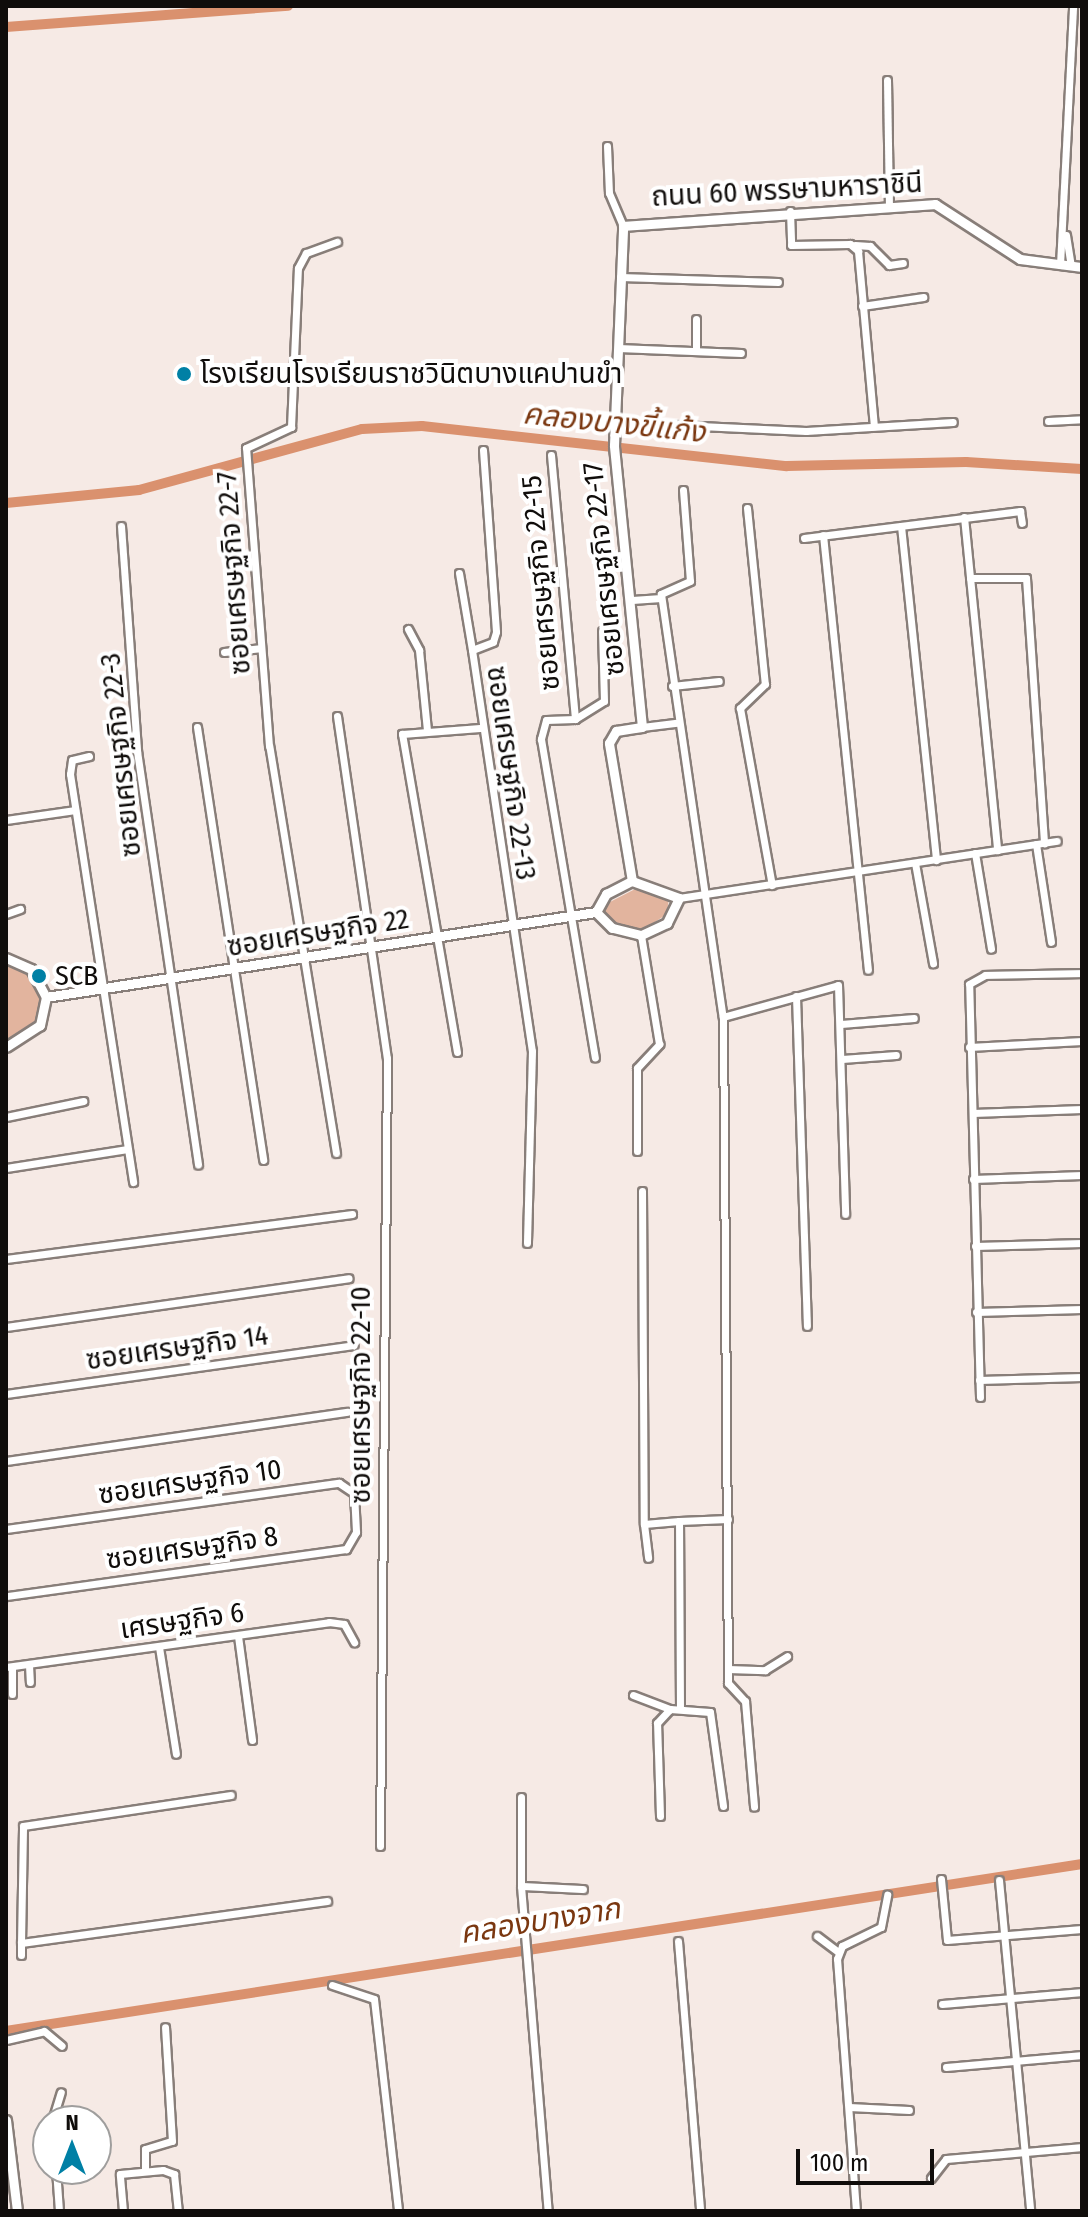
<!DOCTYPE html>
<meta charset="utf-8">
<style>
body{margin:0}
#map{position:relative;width:1088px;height:2217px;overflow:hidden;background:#f6eae5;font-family:"Fira Sans Condensed","Noto Sans Thai",sans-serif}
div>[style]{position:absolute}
.green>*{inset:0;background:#e2b49e}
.canal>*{height:10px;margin:-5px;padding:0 5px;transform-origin:5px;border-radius:5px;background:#da916e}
.roads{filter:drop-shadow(2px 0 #887e79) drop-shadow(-2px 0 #887e79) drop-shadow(0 2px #887e79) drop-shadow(0 -2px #887e79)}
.minor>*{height:7px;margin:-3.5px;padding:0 3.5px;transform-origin:3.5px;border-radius:3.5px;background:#fff}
.tertiary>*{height:9px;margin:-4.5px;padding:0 4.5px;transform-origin:4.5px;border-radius:4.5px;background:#fff}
.dots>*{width:22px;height:22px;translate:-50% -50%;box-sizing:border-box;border:4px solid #fff;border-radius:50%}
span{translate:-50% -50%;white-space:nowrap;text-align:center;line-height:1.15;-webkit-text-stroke:8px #fff;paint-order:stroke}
.street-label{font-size:28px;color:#100d0b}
.poi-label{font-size:28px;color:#100d0b}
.left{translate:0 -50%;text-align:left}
.water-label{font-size:30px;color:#7a3710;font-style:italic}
.frame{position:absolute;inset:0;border:8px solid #100d0b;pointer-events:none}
.north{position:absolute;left:32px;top:2105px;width:80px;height:80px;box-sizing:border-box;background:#fff;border:2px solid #9f9e9d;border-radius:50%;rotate:0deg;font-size:22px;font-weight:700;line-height:32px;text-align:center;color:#100d0b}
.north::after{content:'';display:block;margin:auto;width:28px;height:36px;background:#0080a5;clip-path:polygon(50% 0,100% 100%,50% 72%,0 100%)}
.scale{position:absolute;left:796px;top:2149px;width:138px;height:36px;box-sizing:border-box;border:4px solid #100d0b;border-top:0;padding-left:10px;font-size:24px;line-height:28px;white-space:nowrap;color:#100d0b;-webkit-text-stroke:6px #fff;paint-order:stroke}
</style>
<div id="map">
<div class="green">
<i style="clip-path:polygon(641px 886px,669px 896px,667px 914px,643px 930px,612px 924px,602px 913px,608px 903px)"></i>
<i style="clip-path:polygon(6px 961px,32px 974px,43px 1000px,35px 1026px,6px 1042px)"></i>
</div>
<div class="canal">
<i style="left:6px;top:27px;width:283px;rotate:-4.3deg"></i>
<i style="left:6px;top:503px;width:134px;rotate:-5.6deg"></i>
<i style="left:139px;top:490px;width:231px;rotate:-15.3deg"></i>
<i style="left:362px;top:429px;width:60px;rotate:-2.9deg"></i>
<i style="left:422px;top:426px;width:367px;rotate:6.3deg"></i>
<i style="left:787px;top:466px;width:179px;rotate:-1.3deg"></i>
<i style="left:966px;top:462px;width:116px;rotate:3.5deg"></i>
<i style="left:6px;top:2031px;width:1089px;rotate:-8.82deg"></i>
</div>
<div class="roads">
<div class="minor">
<i style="left:887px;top:80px;width:127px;rotate:89.1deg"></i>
<i style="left:607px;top:146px;width:47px;rotate:87.6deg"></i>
<i style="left:609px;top:193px;width:36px;rotate:67deg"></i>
<i style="left:790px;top:211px;width:34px;rotate:88deg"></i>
<i style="left:791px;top:245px;width:59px;rotate:-1deg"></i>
<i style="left:850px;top:244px;width:11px;rotate:41deg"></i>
<i style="left:858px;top:251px;width:176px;rotate:84.8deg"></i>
<i style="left:1066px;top:235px;width:31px;rotate:81deg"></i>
<i style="left:855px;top:245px;width:15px;rotate:4deg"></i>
<i style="left:870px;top:246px;width:27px;rotate:45deg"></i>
<i style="left:889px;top:265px;width:14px;rotate:-8deg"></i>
<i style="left:1060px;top:265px;width:259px;rotate:-87.1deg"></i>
<i style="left:620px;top:277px;width:158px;rotate:1.8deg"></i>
<i style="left:862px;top:306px;width:62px;rotate:-8.4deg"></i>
<i style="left:618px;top:348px;width:123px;rotate:2.3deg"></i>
<i style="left:696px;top:351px;width:32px;rotate:-90deg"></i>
<i style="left:1048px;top:421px;width:34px;rotate:-3deg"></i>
<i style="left:615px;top:422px;width:191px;rotate:2.7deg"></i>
<i style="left:806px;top:431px;width:147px;rotate:-3.5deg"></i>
<i style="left:483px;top:450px;width:182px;rotate:85.9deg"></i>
<i style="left:496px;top:632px;width:10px;rotate:107deg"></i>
<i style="left:493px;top:642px;width:22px;rotate:159deg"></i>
<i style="left:472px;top:650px;width:405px;rotate:81.5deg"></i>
<i style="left:532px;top:1051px;width:192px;rotate:91.5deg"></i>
<i style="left:551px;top:455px;width:265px;rotate:84.8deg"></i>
<i style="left:575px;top:719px;width:29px;rotate:178deg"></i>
<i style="left:546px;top:720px;width:20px;rotate:105deg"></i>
<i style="left:541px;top:739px;width:323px;rotate:80.4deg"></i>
<i style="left:683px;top:490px;width:91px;rotate:85.6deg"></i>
<i style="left:690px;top:581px;width:32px;rotate:156deg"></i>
<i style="left:661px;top:594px;width:428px;rotate:81.7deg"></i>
<i style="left:723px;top:1017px;width:666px;rotate:89.57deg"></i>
<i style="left:728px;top:1683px;width:25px;rotate:47deg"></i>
<i style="left:745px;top:1701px;width:106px;rotate:85.1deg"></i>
<i style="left:747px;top:508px;width:177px;rotate:84.2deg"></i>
<i style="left:765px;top:684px;width:35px;rotate:136deg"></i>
<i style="left:740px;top:708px;width:180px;rotate:79.8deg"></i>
<i style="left:964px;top:517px;width:335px;rotate:84.3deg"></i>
<i style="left:121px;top:526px;width:226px;rotate:85.9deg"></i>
<i style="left:137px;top:751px;width:418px;rotate:81.6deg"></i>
<i style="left:901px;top:526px;width:336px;rotate:84deg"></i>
<i style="left:823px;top:535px;width:437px;rotate:84.1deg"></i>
<i style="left:804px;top:538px;width:218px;rotate:-7.1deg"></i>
<i style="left:1020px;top:511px;width:12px;rotate:81deg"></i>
<i style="left:459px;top:573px;width:78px;rotate:80.4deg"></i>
<i style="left:970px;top:578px;width:56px"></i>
<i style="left:1026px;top:578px;width:266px;rotate:86.1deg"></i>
<i style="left:632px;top:600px;width:29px;rotate:-4deg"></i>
<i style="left:408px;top:629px;width:24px;rotate:62deg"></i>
<i style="left:419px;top:650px;width:80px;rotate:84.3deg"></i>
<i style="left:224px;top:652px;width:36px;rotate:-6deg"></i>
<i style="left:672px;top:686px;width:47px;rotate:-6.1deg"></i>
<i style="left:337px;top:716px;width:346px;rotate:81.7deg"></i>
<i style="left:387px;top:1058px;width:788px;rotate:90.51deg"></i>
<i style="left:575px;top:719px;width:34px;rotate:-32deg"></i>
<i style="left:604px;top:701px;width:70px;rotate:-91.6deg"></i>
<i style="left:197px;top:727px;width:438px;rotate:81.3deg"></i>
<i style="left:642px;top:727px;width:35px;rotate:-7deg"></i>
<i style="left:89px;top:756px;width:17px;rotate:167deg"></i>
<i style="left:72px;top:760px;width:14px;rotate:98deg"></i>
<i style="left:70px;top:774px;width:413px;rotate:81.2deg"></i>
<i style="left:6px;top:820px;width:70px;rotate:-8.2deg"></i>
<i style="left:1036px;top:844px;width:99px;rotate:81.3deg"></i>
<i style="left:975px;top:853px;width:97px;rotate:80.5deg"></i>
<i style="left:915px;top:863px;width:102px;rotate:79.8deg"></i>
<i style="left:679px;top:898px;width:382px;rotate:-8.6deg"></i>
<i style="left:6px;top:914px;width:15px;rotate:-20deg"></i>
<i style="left:796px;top:996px;width:330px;rotate:88.1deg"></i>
<i style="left:723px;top:1017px;width:119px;rotate:-15.5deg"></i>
<i style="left:838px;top:985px;width:229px;rotate:88.2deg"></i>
<i style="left:841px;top:1024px;width:73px;rotate:-4.7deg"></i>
<i style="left:969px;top:1047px;width:113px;rotate:-3deg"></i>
<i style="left:457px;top:1052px;width:323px;rotate:-99.8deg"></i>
<i style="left:402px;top:734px;width:78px;rotate:-4.4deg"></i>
<i style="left:842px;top:1059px;width:54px;rotate:-4.2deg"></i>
<i style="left:973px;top:1113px;width:109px;rotate:-2.1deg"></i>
<i style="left:6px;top:1117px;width:79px;rotate:-11.7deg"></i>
<i style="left:637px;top:1151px;width:83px;rotate:-90deg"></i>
<i style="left:637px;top:1068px;width:33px;rotate:-47deg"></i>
<i style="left:659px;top:1044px;width:110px;rotate:-99.4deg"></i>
<i style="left:336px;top:1153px;width:412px;rotate:-99.3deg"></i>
<i style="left:269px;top:746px;width:299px;rotate:-94.4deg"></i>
<i style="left:246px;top:448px;width:50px;rotate:-25deg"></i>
<i style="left:291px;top:427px;width:159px;rotate:-87.5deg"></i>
<i style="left:298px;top:268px;width:17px;rotate:-62deg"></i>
<i style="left:306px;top:253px;width:33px;rotate:-20deg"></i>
<i style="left:6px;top:1168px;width:123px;rotate:-8.9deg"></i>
<i style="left:973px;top:1179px;width:109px;rotate:-2.1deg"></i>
<i style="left:642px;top:1191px;width:333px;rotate:89.7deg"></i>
<i style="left:644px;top:1524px;width:35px;rotate:-5deg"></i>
<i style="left:975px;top:1246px;width:107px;rotate:-1.6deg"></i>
<i style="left:6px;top:1259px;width:349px;rotate:-7.4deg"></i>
<i style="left:976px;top:1312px;width:106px;rotate:-1.6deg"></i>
<i style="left:6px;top:1327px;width:346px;rotate:-8.1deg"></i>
<i style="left:979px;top:1380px;width:103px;rotate:-1.7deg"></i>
<i style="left:6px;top:1394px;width:351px;rotate:-8deg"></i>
<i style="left:980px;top:1397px;width:413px;rotate:-91.5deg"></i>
<i style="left:969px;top:984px;width:18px;rotate:-29deg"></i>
<i style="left:985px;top:975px;width:97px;rotate:-1.2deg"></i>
<i style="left:6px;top:1461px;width:345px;rotate:-8.2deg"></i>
<i style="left:644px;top:1524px;width:34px;rotate:83deg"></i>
<i style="left:6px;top:1529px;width:336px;rotate:-7.9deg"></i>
<i style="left:339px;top:1483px;width:18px;rotate:34deg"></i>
<i style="left:354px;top:1493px;width:39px;rotate:87deg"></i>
<i style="left:356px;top:1532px;width:20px;rotate:120deg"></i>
<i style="left:346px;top:1549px;width:343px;rotate:172.1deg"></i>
<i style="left:238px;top:1636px;width:105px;rotate:82.3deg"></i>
<i style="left:159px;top:1647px;width:108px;rotate:81deg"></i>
<i style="left:29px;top:1665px;width:17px;rotate:87deg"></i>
<i style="left:6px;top:1667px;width:326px;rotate:-7.9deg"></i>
<i style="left:329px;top:1622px;width:15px;rotate:8deg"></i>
<i style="left:344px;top:1624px;width:21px;rotate:61deg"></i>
<i style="left:728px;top:1669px;width:37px;rotate:2deg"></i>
<i style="left:765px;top:1670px;width:26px;rotate:-32deg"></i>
<i style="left:12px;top:1694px;width:27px;rotate:-90deg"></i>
<i style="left:633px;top:1695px;width:40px;rotate:21deg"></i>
<i style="left:680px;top:1708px;width:187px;rotate:-90.3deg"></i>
<i style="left:679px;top:1521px;width:49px;rotate:-2.3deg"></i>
<i style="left:521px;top:1797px;width:89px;rotate:90deg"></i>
<i style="left:521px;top:1886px;width:326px;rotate:85.3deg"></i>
<i style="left:660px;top:1816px;width:93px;rotate:-91.8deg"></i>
<i style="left:657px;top:1723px;width:19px;rotate:-47deg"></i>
<i style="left:670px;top:1709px;width:40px;rotate:4.3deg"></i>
<i style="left:710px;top:1712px;width:95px;rotate:82.1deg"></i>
<i style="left:941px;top:1879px;width:61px;rotate:84.4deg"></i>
<i style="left:947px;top:1940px;width:135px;rotate:-4.7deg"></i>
<i style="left:999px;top:1880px;width:332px;rotate:84.6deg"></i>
<i style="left:521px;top:1886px;width:62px;rotate:2.8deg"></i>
<i style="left:817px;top:1936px;width:26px;rotate:37deg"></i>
<i style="left:678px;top:1941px;width:271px;rotate:85.3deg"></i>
<i style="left:21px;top:1943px;width:117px;rotate:-89deg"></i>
<i style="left:23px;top:1826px;width:210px;rotate:-8.5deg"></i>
<i style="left:21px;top:1955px;width:12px;rotate:-90deg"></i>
<i style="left:21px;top:1943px;width:309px;rotate:-7.8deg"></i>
<i style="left:332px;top:1985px;width:44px;rotate:18.4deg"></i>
<i style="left:374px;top:1999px;width:213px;rotate:83.5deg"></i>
<i style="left:942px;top:2004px;width:141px;rotate:-4.9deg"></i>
<i style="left:6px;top:2040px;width:39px;rotate:-13deg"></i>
<i style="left:44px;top:2031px;width:23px;rotate:40deg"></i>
<i style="left:946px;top:2067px;width:137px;rotate:-5deg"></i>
<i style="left:849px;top:2107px;width:60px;rotate:2.9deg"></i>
<i style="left:52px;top:2121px;width:30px;rotate:-73deg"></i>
<i style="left:56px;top:2169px;width:42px;rotate:85.9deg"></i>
<i style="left:145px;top:2171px;width:22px;rotate:-90deg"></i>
<i style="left:145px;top:2149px;width:28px;rotate:-17deg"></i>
<i style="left:172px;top:2141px;width:114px;rotate:-93.5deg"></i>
<i style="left:931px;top:2178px;width:24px;rotate:-52deg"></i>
<i style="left:946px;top:2159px;width:137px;rotate:-5deg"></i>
<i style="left:123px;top:2211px;width:37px;rotate:-95deg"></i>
<i style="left:120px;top:2174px;width:43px;rotate:-5.3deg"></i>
<i style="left:163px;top:2170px;width:12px;rotate:20deg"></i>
<i style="left:174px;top:2174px;width:37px;rotate:84deg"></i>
<i style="left:856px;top:2211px;width:253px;rotate:-94.3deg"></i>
<i style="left:837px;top:1959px;width:14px;rotate:-69deg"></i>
<i style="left:842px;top:1946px;width:43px;rotate:-26deg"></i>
<i style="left:881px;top:1927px;width:33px;rotate:-79deg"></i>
</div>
<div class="tertiary">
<i style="left:632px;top:881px;width:140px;rotate:-99.5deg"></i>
<i style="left:609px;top:743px;width:14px;rotate:-60deg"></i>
<i style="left:616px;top:731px;width:26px;rotate:-9deg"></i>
<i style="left:642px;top:727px;width:283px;rotate:-95.7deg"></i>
<i style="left:614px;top:445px;width:219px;rotate:-87.6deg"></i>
<i style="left:623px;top:226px;width:313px;rotate:-4deg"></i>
<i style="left:935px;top:204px;width:101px;rotate:32.9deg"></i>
<i style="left:1020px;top:259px;width:63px;rotate:7.4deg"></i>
<i style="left:632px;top:881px;width:50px;rotate:19.9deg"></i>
<i style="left:679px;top:898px;width:28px;rotate:116deg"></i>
<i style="left:667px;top:923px;width:29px;rotate:155deg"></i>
<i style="left:641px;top:935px;width:30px;rotate:-166deg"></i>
<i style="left:612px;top:928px;width:23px;rotate:-135deg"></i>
<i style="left:596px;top:912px;width:21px;rotate:-61deg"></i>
<i style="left:606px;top:894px;width:29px;rotate:-27deg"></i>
<i style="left:6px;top:958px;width:27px;rotate:24deg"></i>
<i style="left:31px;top:969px;width:32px;rotate:62deg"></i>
<i style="left:46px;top:997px;width:29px;rotate:102deg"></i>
<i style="left:40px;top:1025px;width:40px;rotate:147.1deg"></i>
<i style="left:46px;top:997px;width:557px;rotate:-8.79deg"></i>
<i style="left:6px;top:2120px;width:92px;rotate:83.1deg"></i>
</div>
</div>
<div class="dots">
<i style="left:184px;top:374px;background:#0080a5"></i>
<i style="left:39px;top:976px;background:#0080a5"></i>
</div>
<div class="street-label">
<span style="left:787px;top:190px;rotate:-3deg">ถนน 60 พรรษามหาราชินี</span>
<span style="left:604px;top:569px;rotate:-96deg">ซอยเศรษฐกิจ 22-17</span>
<span style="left:234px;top:573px;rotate:-94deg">ซอยเศรษฐกิจ 22-7</span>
<span style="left:541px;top:583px;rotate:-95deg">ซอยเศรษฐกิจ 22-15</span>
<span style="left:121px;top:755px;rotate:-96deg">ซอยเศรษฐกิจ 22-3</span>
<span style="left:511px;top:773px;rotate:82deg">ซอยเศรษฐกิจ 22-13</span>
<span style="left:318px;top:933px;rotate:-9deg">ซอยเศรษฐกิจ 22</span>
<span style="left:177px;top:1348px;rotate:-8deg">ซอยเศรษฐกิจ 14</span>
<span style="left:361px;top:1395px;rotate:-90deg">ซอยเศรษฐกิจ 22-10</span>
<span style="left:190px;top:1482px;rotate:-8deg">ซอยเศรษฐกิจ 10</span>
<span style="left:192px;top:1548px;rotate:-8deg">ซอยเศรษฐกิจ 8</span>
<span style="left:182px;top:1621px;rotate:-8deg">เศรษฐกิจ 6</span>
</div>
<div class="poi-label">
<span class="left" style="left:200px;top:374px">โรงเรียนโรงเรียนราชวินิตบางแคปานขำ</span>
<span class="left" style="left:55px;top:976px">SCB</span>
</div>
<div class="water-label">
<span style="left:614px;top:423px;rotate:6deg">คลองบางขี้แก้ง</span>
<span style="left:540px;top:1921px;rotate:-9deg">คลองบางจาก</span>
</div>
<div class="frame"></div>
<div class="north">N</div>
<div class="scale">100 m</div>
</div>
